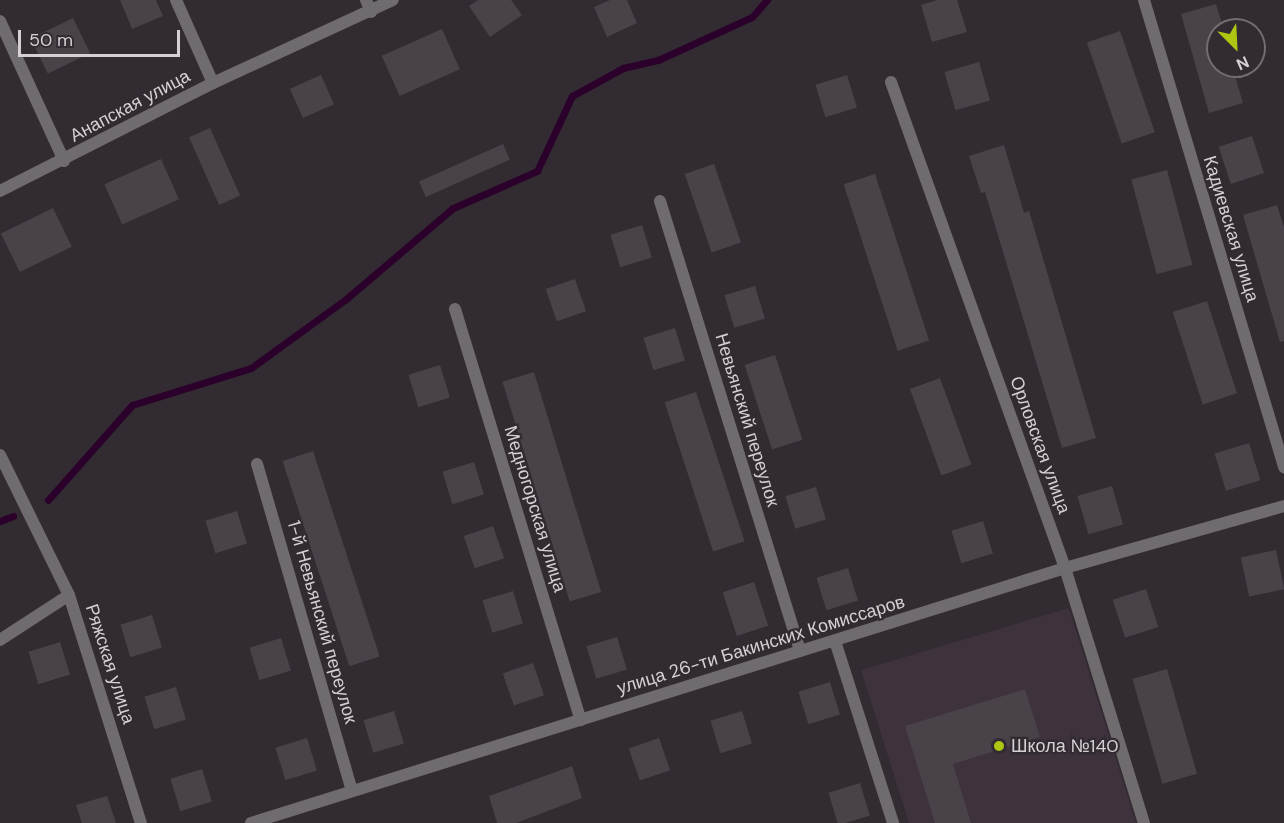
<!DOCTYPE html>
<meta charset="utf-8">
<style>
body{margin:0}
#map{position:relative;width:1284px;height:823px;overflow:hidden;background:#322b32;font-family:"DM Sans",sans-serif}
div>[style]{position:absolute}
.built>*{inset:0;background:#3e323d}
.stream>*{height:7px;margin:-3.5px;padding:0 3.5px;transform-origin:3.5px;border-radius:3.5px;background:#2b002b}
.building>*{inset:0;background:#494249;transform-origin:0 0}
.street>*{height:12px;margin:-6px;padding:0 6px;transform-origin:6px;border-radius:6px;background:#6f6b6e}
.dots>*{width:16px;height:16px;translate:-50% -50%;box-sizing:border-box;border:3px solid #322b32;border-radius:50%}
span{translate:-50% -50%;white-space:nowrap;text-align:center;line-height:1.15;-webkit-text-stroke:4.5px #322b32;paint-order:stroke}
.street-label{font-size:18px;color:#d5d0d4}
.poi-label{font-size:18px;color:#d5d0d4}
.left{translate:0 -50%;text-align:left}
.north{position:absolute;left:1206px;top:18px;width:60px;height:60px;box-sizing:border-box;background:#322b32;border:2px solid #736d73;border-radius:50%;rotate:156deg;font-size:16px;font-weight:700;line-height:24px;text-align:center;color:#d5d0d4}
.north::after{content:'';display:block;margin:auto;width:21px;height:27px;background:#adc60f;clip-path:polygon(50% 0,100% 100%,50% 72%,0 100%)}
.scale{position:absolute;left:18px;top:30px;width:162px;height:27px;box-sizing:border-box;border:3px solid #d5d0d4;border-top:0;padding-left:8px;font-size:18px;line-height:21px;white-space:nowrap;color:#d5d0d4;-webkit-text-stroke:4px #322b32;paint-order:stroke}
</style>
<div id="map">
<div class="built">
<i style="clip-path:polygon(1069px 608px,1136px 823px,909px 823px,861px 670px)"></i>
</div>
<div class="stream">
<i style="left:48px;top:500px;width:127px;rotate:-48.5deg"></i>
<i style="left:132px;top:405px;width:125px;rotate:-17.3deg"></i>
<i style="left:251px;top:368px;width:117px;rotate:-36deg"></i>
<i style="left:346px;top:299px;width:140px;rotate:-40.4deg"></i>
<i style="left:453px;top:208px;width:92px;rotate:-23.8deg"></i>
<i style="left:537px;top:171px;width:83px;rotate:-65deg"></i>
<i style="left:572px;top:96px;width:58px;rotate:-28.8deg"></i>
<i style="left:623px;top:68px;width:36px;rotate:-13deg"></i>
<i style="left:658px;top:60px;width:103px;rotate:-24.6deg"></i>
<i style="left:752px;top:17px;width:23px;rotate:-49deg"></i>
<i style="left:0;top:521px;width:14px;rotate:-21deg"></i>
</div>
<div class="building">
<i style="clip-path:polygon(120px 0,156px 0,163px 16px,132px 29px)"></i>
<i style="clip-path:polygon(478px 0,511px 0,522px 15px,490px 37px,469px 6px)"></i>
<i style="clip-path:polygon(610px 0,627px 0,637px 23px,607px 37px,594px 7px)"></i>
<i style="clip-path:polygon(937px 0,957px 0,967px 32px,932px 42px,921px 5px)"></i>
<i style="clip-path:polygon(1216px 4px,1224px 30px,1218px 30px,1218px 66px,1232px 66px,1243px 103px,1209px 113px,1181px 14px)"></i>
<i style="left:73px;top:18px;width:39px;height:47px;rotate:64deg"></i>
<i style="left:442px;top:29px;width:44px;height:66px;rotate:66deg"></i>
<i style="left:1120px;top:31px;width:107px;height:35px;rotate:71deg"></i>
<i style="left:979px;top:62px;width:40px;height:36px;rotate:74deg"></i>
<i style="left:321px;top:75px;width:32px;height:34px;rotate:66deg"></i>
<i style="left:847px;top:75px;width:34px;height:33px;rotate:73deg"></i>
<i style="left:210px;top:128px;width:74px;height:23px;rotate:66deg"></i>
<i style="left:1252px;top:136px;width:39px;height:35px;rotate:72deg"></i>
<i style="left:503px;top:144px;width:17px;height:92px;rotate:66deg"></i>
<i style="clip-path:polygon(1004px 145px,1024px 213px,1029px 211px,1096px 438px,1062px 448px,985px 192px,981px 193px,969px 156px)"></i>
<i style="left:161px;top:159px;width:44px;height:62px;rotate:66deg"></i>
<i style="left:714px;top:164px;width:83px;height:31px;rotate:71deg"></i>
<i style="left:1167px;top:170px;width:98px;height:37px;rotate:75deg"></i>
<i style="left:875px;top:174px;width:175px;height:33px;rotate:72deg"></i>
<i style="clip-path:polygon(1277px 205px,1284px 227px,1284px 341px,1280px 342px,1243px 215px)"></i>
<i style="left:53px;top:208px;width:43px;height:58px;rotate:64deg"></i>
<i style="left:642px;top:225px;width:34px;height:33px;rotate:73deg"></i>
<i style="left:575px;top:279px;width:34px;height:31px;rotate:71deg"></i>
<i style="left:755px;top:286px;width:34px;height:32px;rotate:73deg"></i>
<i style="left:1207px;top:301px;width:97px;height:36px;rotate:72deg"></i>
<i style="left:675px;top:328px;width:34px;height:33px;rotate:73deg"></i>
<i style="left:775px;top:355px;width:89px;height:32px;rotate:72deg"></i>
<i style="left:440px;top:365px;width:34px;height:33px;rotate:73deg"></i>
<i style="left:534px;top:372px;width:230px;height:33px;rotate:73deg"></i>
<i style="left:940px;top:378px;width:92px;height:32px;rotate:70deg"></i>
<i style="left:696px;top:392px;width:157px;height:33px;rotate:72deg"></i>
<i style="left:1249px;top:443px;width:39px;height:36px;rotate:73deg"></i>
<i style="left:313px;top:451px;width:216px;height:32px;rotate:72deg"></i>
<i style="left:474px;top:462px;width:34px;height:33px;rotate:73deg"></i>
<i style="left:1112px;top:486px;width:40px;height:36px;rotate:74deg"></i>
<i style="left:816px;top:487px;width:34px;height:32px;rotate:73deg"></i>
<i style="left:237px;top:511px;width:34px;height:33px;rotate:73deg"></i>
<i style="left:983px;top:521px;width:34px;height:33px;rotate:73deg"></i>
<i style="left:493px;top:526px;width:34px;height:31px;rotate:71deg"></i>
<i style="left:1276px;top:550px;width:40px;height:36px;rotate:78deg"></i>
<i style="left:848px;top:568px;width:34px;height:33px;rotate:73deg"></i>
<i style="left:754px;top:582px;width:46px;height:33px;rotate:72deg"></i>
<i style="left:1146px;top:589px;width:40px;height:35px;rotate:72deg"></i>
<i style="left:513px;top:591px;width:34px;height:32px;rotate:73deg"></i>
<i style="left:152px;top:615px;width:34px;height:33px;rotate:73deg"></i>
<i style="left:617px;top:637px;width:34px;height:32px;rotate:73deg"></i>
<i style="left:281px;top:638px;width:34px;height:33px;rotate:73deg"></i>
<i style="left:60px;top:642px;width:34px;height:33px;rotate:73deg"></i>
<i style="left:533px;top:663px;width:34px;height:32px;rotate:71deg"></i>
<i style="left:1167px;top:669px;width:109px;height:36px;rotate:74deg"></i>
<i style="left:830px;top:682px;width:34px;height:33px;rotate:73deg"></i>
<i style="left:176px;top:687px;width:34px;height:33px;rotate:73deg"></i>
<i style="clip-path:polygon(1025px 689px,1040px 737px,953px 764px,971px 823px,935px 823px,905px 726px)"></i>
<i style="left:394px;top:711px;width:34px;height:32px;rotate:73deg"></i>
<i style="left:742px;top:711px;width:34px;height:33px;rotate:73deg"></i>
<i style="left:307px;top:738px;width:34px;height:33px;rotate:73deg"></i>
<i style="left:659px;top:738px;width:34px;height:32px;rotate:71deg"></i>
<i style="clip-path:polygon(572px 766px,582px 798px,516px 823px,497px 823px,489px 796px)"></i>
<i style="left:202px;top:769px;width:34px;height:33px;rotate:73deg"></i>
<i style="left:860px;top:783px;width:34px;height:33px;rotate:73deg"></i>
<i style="clip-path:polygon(107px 796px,116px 823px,82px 823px,76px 805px)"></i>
</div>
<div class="street">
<i style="left:176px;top:0;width:91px;rotate:66deg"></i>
<i style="left:366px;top:0;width:13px;rotate:67deg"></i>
<i style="left:1144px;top:0;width:488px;rotate:73.3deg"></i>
<i style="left:0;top:21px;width:154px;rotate:65.4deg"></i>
<i style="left:891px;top:82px;width:516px;rotate:70.3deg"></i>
<i style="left:1065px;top:568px;width:267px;rotate:72.8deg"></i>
<i style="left:0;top:191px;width:239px;rotate:-26.9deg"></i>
<i style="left:213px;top:83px;width:198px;rotate:-24.8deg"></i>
<i style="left:660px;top:201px;width:471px;rotate:72.7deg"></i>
<i style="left:455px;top:309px;width:430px;rotate:73deg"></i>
<i style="left:0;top:455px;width:156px;rotate:63.8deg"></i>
<i style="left:257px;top:464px;width:340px;rotate:73.8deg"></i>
<i style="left:0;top:640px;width:82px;rotate:-33.1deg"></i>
<i style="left:69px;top:595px;width:239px;rotate:72.5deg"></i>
<i style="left:835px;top:641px;width:191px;rotate:72.3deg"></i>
<i style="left:251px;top:823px;width:853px;rotate:-17.39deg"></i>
<i style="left:1065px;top:568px;width:228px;rotate:-15.8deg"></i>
</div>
<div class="dots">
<i style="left:999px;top:746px;background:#adc60f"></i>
</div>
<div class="street-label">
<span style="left:130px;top:106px;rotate:-28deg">Анапская улица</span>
<span style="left:1231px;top:229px;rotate:73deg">Кадиевская улица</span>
<span style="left:747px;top:420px;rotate:73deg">Невьянский переулок</span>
<span style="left:1040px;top:445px;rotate:70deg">Орловская улица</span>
<span style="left:535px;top:509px;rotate:73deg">Медногорская улица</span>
<span style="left:322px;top:622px;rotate:74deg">1-й Невьянский переулок</span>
<span style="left:761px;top:645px;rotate:-17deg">улица 26-ти Бакинских Комиссаров</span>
<span style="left:110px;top:664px;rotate:72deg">Ряжская улица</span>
</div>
<div class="poi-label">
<span class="left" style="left:1011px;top:746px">Школа №140</span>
</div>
<div class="north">N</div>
<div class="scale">50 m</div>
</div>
